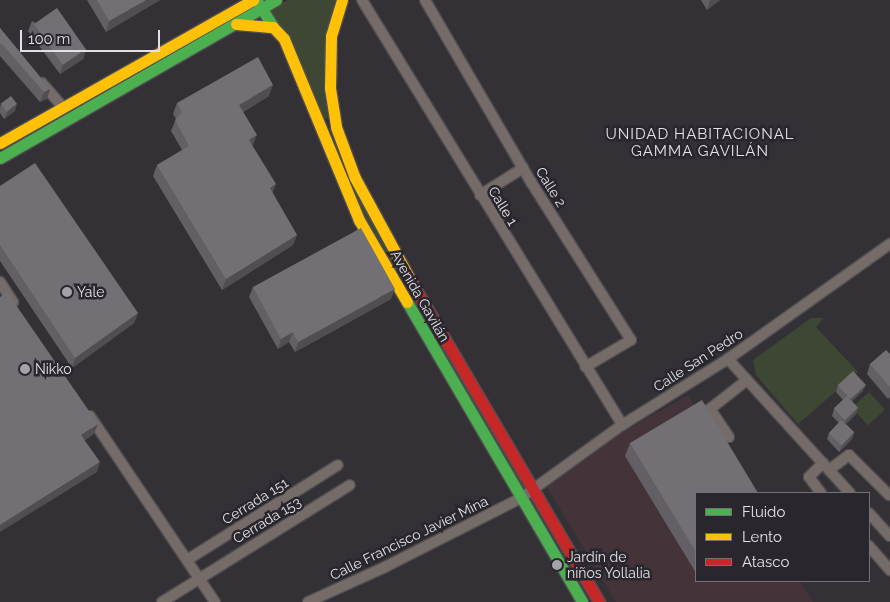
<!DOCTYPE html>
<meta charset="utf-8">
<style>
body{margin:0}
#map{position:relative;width:890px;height:602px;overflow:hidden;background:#343136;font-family:Raleway,sans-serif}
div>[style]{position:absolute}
.commercial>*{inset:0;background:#443339}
.green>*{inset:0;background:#3e4734;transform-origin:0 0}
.roads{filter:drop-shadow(1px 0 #504e51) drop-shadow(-1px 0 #504e51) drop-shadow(0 1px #504e51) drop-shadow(0 -1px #504e51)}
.street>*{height:10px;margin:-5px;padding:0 5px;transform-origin:5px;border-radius:5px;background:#756b68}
.fast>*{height:11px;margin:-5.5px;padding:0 5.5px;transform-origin:5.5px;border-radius:5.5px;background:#4caf50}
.slow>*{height:11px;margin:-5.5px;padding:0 5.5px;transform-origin:5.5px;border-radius:5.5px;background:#ffc107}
.jam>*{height:11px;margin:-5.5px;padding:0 5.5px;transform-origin:5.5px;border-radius:5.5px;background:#c62828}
.wall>*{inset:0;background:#626064}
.shaded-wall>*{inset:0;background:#504e51}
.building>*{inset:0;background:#727074;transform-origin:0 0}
.dots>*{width:14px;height:14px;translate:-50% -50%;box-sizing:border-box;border:2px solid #2a262d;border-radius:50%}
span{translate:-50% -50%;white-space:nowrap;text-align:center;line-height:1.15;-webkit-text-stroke:5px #2a262d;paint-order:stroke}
.street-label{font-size:14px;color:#e4e1e6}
.poi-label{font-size:14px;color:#e4e1e6}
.left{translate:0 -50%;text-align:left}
.neighbourhood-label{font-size:15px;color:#e4e1e6;letter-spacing:1px}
.legend{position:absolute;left:695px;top:492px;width:175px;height:90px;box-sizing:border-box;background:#2a262d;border:1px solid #747177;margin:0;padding:6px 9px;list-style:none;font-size:15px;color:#e4e1e6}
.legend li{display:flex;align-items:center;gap:10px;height:25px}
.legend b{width:25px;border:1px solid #747177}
.scale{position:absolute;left:20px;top:30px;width:140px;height:22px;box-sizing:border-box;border:2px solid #e4e1e6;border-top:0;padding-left:6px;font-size:15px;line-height:18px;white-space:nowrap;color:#e4e1e6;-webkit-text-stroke:4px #2a262d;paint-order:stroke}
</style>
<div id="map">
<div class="commercial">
<i style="clip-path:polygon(688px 395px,747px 493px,696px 493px,696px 581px,800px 581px,813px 602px,616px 602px,547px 487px,623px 432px)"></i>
</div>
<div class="green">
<i style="clip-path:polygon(288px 0,338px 0,329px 117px,325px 119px,319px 118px,266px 12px)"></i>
<i style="clip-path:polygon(335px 143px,525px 487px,521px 490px,365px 219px,333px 146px)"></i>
<i style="clip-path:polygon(811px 318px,824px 318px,816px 327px,858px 372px,798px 424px,756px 375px,753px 360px)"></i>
<i style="left:869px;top:392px;width:24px;height:23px;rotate:48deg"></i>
</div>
<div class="roads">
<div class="street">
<i style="left:362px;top:0;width:498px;rotate:58.5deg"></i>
<i style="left:425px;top:0;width:211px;rotate:59.8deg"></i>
<i style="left:531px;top:182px;width:187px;rotate:57.7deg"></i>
<i style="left:631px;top:340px;width:53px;rotate:149.6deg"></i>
<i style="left:42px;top:83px;width:32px;rotate:49deg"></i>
<i style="left:480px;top:195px;width:51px;rotate:-32.1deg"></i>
<i style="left:0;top:282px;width:24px;rotate:57deg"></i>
<i style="left:728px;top:359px;width:181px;rotate:47.7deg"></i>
<i style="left:90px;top:416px;width:224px;rotate:56.1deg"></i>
<i style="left:729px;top:437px;width:34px;rotate:-124deg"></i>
<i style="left:710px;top:409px;width:47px;rotate:-38.1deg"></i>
<i style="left:829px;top:470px;width:25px;rotate:-37deg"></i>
<i style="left:849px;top:455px;width:57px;rotate:45deg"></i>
<i style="left:821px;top:493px;width:20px;rotate:-127deg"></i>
<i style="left:809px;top:477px;width:20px;rotate:-45deg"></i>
<i style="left:869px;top:513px;width:31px;rotate:48deg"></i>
<i style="left:869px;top:546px;width:32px;rotate:49deg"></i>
<i style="left:187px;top:560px;width:178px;rotate:-32.2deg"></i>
<i style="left:162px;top:602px;width:221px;rotate:-31.9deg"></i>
<i style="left:308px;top:602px;width:85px;rotate:-24.4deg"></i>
<i style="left:385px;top:567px;width:153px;rotate:-26.9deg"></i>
<i style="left:521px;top:498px;width:125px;rotate:-35.9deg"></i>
<i style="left:622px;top:425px;width:125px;rotate:-31.9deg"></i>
<i style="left:728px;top:359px;width:199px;rotate:-35.4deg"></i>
</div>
<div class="fast">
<i style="left:257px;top:1px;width:31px;rotate:58deg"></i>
<i style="left:0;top:158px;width:318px;rotate:-29.8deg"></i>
<i style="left:407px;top:302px;width:347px;rotate:59.7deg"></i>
</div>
<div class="slow">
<i style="left:342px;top:0;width:38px;rotate:107deg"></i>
<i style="left:331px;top:36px;width:52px;rotate:91.1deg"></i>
<i style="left:330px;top:88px;width:39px;rotate:81deg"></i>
<i style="left:336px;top:127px;width:54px;rotate:69.6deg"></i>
<i style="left:355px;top:178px;width:119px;rotate:61.5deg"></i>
<i style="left:236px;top:24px;width:37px;rotate:5deg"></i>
<i style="left:273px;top:27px;width:16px;rotate:47deg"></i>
<i style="left:284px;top:39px;width:196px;rotate:67.5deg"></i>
<i style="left:359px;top:220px;width:95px;rotate:59.7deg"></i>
<i style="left:0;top:143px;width:291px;rotate:-29.5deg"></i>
</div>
<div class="jam">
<i style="left:412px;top:283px;width:370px;rotate:59.6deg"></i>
</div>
</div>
<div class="wall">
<i style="clip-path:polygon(87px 0,160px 0,106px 32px)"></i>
<i style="clip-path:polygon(701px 0,720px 0,707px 10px)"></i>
<i style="clip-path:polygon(32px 21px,86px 49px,83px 59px,60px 74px,28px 31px)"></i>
<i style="clip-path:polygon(0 28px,50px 89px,47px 99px,40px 102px,0 56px)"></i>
<i style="clip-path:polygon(269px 96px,243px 112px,252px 146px,272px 193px,297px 235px,293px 245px,222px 290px,153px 176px,157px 165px,182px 150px,171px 131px,176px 119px,173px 114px,177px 103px)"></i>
<i style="clip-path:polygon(1px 104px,15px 111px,4px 119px,0 113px,0 107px)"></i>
<i style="clip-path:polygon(0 186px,138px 313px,134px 323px,72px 368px,0 261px)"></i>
<i style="clip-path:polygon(253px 287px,391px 299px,295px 352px,289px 342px,278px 349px,249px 297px)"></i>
<i style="clip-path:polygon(890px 354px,890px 397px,888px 399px,867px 374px,870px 364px)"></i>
<i style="clip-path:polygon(838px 385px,863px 391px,852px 401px,858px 408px,856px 414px,846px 424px,854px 432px,852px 439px,839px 452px,827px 439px,829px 433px,839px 423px,832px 416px,834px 409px,843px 400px,836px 392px)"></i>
<i style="clip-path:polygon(630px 443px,696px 493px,696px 573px,625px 456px)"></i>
</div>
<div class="shaded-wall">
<i style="clip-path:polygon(146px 0,160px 0,106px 32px,109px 21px)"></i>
<i style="clip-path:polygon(710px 0,720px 0,707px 10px)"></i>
<i style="clip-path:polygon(86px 49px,83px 59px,60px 74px,63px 64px)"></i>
<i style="clip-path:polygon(273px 85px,269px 96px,235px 116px,239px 105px)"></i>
<i style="clip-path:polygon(50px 89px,47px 99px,40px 102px,44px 92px)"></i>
<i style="clip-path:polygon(17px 104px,15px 111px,4px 119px,7px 112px)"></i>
<i style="clip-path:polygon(257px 135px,253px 145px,245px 151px,249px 140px)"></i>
<i style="clip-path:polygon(276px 184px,272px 195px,270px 188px)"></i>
<i style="clip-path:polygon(297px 235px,293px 245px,222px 290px,226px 279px)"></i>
<i style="clip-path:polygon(395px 289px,391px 299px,295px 352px,298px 342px)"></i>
<i style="clip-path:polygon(138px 313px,134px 323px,72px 368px,75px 358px)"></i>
<i style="clip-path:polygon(293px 332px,289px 342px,278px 349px,281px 339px)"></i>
<i style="clip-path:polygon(866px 385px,863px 391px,848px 405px,851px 398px)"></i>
<i style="clip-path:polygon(858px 408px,856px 414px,843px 427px,846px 420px)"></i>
<i style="clip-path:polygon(98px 424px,94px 434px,78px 445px,81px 435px)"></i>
<i style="clip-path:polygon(854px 432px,852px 439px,839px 452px,842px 445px)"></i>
<i style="clip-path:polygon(100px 462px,97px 472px,0 532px,0 525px)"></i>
</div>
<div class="building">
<i style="clip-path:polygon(97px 0,146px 0,109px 21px)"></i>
<i style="left:57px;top:8px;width:50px;height:28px;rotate:55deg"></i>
<i style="clip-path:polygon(0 28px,50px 89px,44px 92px,1px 43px,0 45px)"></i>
<i style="clip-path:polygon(258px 57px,273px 85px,239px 105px,257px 135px,249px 140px,276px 184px,270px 188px,297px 235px,226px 279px,157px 165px,189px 146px,175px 120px,182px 112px,177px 103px)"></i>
<i style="left:11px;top:96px;width:10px;height:13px;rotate:53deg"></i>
<i style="clip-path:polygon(35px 163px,138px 313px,75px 358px,0 245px,0 186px)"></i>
<i style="clip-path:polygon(361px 228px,395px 289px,298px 342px,293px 332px,281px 339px,253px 287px)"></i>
<i style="clip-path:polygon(7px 292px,98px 424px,81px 435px,100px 462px,0 525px,0 297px)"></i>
<i style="clip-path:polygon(886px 350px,890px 354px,890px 387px,870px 364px)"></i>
<i style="left:853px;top:371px;width:19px;height:21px;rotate:47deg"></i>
<i style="left:847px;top:396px;width:16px;height:18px;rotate:47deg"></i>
<i style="clip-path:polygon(702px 400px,758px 493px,696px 493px,696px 552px,630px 443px)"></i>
<i style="left:841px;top:420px;width:18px;height:18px;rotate:43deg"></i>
</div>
<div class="dots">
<i style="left:67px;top:292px;background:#a6a3a8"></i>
<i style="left:25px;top:369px;background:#a6a3a8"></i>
<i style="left:557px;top:565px;background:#a6a3a8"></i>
</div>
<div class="street-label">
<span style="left:551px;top:187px;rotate:58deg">Calle 2</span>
<span style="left:503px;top:206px;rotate:59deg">Calle 1</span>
<span style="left:420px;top:296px;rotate:60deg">Avenida Gavilán</span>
<span style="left:698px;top:360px;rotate:-33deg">Calle San Pedro</span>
<span style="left:255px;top:501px;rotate:-32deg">Cerrada 151</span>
<span style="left:267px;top:520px;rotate:-31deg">Cerrada 153</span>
<span style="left:409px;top:538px;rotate:-26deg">Calle Francisco Javier Mina</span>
</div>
<div class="poi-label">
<span class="left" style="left:77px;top:292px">Yale</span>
<span class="left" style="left:35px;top:369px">Nikko</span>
<span class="left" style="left:567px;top:565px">Jardín de<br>niños Yollalia</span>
</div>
<div class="neighbourhood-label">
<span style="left:700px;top:143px">UNIDAD HABITACIONAL<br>GAMMA GAVILÁN</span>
</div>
<ul class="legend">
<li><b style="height:6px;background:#4caf50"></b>Fluido</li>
<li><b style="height:6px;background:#ffc107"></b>Lento</li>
<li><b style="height:6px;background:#c62828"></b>Atasco</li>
</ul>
<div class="scale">100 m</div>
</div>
